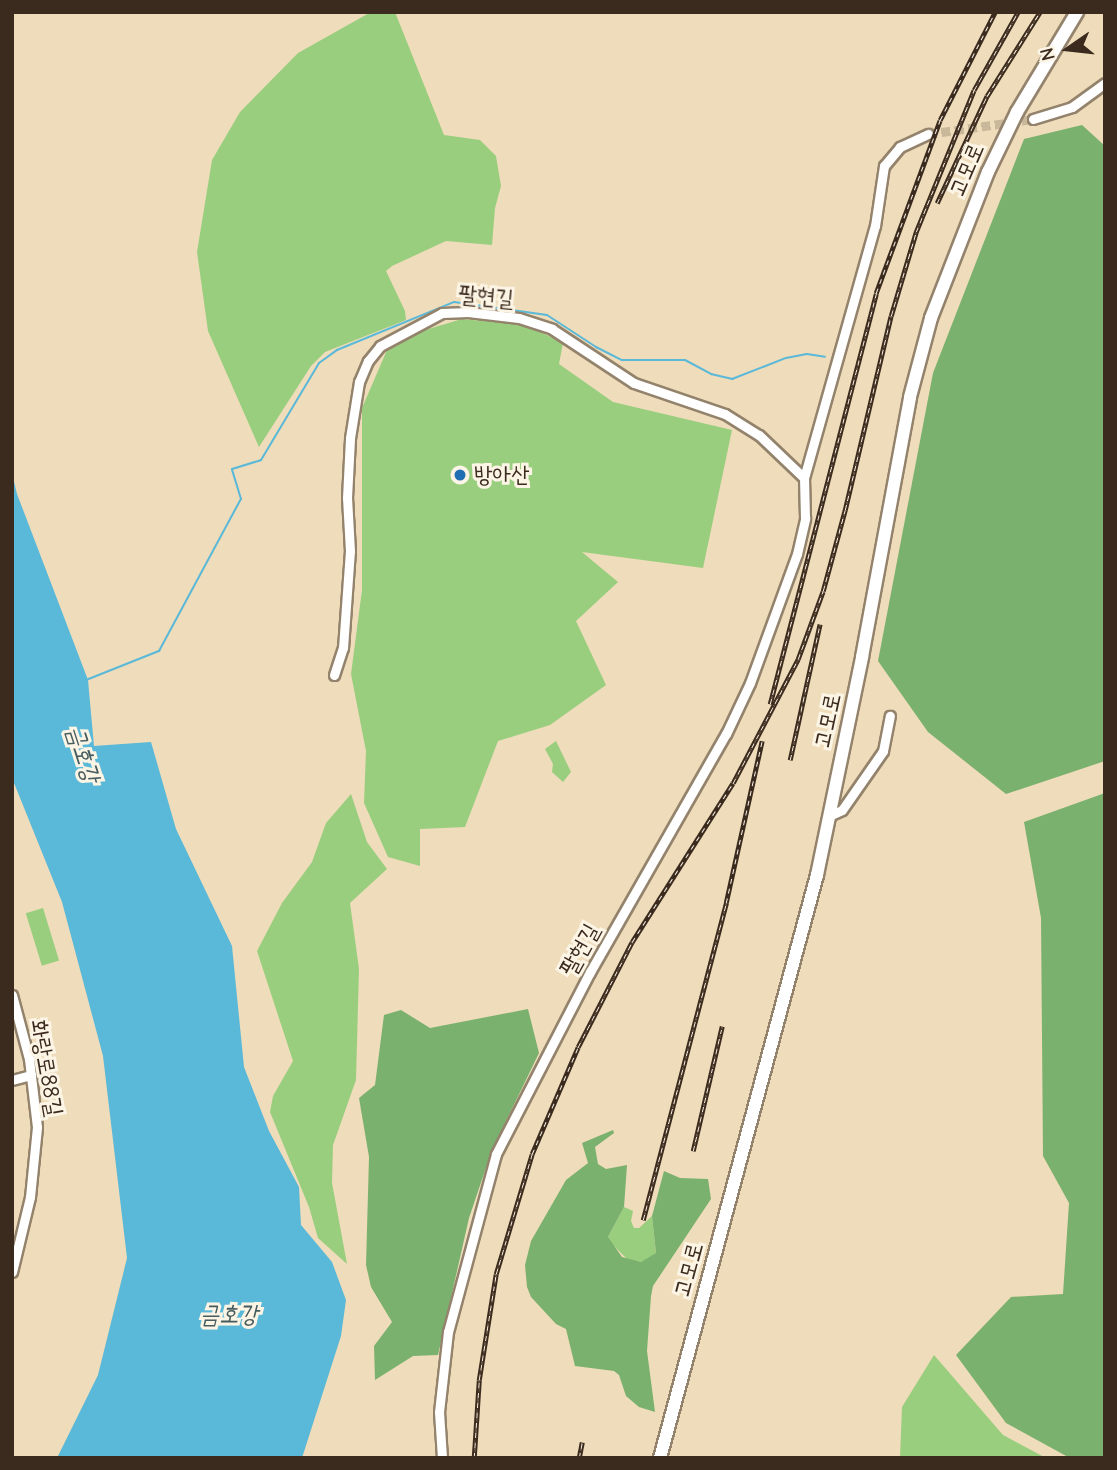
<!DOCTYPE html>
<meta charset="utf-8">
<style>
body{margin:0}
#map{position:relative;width:1117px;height:1470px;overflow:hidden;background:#eedcba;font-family:"Comic Neue","Poor Story",sans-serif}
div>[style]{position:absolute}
.green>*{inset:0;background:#9ace7f;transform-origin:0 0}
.forest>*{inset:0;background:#7bb16e}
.water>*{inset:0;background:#5ab8d8}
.stream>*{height:2px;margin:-1px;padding:0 1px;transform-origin:1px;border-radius:1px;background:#5ab8d8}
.minor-tunnel>*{height:9px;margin-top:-4.5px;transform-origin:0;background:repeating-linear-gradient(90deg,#cab89b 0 9px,transparent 0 13.5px)}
.roads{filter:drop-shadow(2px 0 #94836c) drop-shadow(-2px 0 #94836c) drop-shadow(0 2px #94836c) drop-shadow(0 -2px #94836c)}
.minor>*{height:9px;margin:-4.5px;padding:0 4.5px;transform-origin:4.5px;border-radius:4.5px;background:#fff}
.major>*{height:12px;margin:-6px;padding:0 6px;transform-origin:6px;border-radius:6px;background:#fff}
.rail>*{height:4.5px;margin-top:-2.25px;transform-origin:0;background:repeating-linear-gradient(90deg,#fcf5e5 0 5px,#3b2a1e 0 10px);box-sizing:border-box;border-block:2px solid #3b2a1e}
.dots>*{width:19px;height:19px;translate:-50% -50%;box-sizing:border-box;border:4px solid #fcf5e5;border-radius:50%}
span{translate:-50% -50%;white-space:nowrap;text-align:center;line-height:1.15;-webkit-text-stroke:6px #fcf5e5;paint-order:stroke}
.street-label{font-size:23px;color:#3b2a1e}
.poi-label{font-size:23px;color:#3b2a1e}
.left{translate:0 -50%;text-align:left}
.water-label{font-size:24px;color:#465c5f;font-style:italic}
.frame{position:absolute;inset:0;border:14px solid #3b2a1e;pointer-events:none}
.north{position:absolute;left:1033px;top:14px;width:70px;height:70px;-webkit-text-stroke:5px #fcf5e5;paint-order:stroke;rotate:256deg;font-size:19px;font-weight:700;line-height:28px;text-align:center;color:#3b2a1e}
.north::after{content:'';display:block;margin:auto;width:24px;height:32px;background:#3b2a1e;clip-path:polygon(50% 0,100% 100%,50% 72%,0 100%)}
</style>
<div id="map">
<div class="green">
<i style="clip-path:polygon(371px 12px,395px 12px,444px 135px,480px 140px,496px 156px,501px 186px,495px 208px,492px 245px,446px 241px,392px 266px,386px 271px,405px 311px,406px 320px,325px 352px,311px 366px,259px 447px,208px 331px,197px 252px,212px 160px,240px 112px,298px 53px)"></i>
<i style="clip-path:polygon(462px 319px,526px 325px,563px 343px,559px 364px,613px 402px,732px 430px,703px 568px,582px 552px,618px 582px,576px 621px,606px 685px,550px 725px,498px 741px,465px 827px,420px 829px,420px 866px,388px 857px,364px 803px,366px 751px,351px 674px,362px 590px,362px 408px,387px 350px,425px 330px)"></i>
<i style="clip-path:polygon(556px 741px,571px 772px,563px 782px,552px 772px,553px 764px,545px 749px)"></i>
<i style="clip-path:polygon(351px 794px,367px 842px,387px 869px,350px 903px,359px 969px,356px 1080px,333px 1145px,332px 1183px,347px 1264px,318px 1238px,309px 1207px,270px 1112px,273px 1096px,293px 1061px,257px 951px,282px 903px,312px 862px,326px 823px)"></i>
<i style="left:43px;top:908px;width:55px;height:18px;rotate:73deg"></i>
<i style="clip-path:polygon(624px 1207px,633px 1211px,631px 1221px,634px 1228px,639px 1228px,652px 1216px,656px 1253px,649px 1259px,641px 1262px,628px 1260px,609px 1241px,608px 1237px)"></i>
<i style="clip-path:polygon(934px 1355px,1003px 1435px,1046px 1458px,900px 1458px,902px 1407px)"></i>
</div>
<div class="forest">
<i style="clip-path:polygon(1082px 125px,1105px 146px,1105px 761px,1006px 794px,928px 732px,878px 661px,933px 373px,1024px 139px)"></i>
<i style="clip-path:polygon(1105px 793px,1105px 1458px,1077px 1458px,1068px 1457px,1006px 1423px,956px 1355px,1011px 1297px,1063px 1294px,1069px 1203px,1043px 1156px,1041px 918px,1024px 822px)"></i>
<i style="clip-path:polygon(528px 1009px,539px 1053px,492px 1150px,469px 1218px,438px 1355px,413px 1356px,375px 1380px,374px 1346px,392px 1322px,371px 1287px,366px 1265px,369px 1157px,359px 1098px,375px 1085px,384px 1015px,401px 1010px,430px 1028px)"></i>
<i style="clip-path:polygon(613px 1130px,614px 1133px,595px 1147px,598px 1164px,606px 1169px,627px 1165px,624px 1207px,608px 1237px,622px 1257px,641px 1262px,656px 1253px,652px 1216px,664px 1171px,680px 1178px,708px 1179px,711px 1199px,653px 1286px,651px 1296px,647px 1351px,655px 1412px,639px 1407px,626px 1396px,619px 1375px,614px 1371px,575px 1366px,566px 1329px,556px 1324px,531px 1297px,527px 1287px,525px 1265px,531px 1241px,566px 1180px,588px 1163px,582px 1143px)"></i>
</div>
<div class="water">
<i style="clip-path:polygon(12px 473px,17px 494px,88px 680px,94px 746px,151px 742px,176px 829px,232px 946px,244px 1067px,269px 1131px,299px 1187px,301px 1225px,332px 1262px,346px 1300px,341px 1336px,302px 1458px,57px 1458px,98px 1375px,127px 1258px,103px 1056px,62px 902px,12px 778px)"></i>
</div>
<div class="stream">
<i style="left:86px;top:680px;width:79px;rotate:-21.7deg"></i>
<i style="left:159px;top:651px;width:173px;rotate:-61.7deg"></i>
<i style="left:241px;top:499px;width:31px;rotate:-107deg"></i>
<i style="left:232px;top:469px;width:30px;rotate:-17deg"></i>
<i style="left:261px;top:460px;width:113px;rotate:-59.1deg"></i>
<i style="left:319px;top:363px;width:22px;rotate:-36deg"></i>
<i style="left:337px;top:350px;width:126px;rotate:-22.3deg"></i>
<i style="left:454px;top:302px;width:94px;rotate:8deg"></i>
<i style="left:547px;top:315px;width:59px;rotate:33.1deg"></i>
<i style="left:596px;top:347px;width:29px;rotate:27deg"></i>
<i style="left:622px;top:360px;width:63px"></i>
<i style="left:685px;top:360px;width:30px;rotate:28deg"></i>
<i style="left:711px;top:374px;width:22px;rotate:13deg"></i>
<i style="left:732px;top:379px;width:58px;rotate:-21.3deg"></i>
<i style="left:786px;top:358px;width:21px;rotate:-11deg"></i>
<i style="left:807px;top:354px;width:18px;rotate:9deg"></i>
</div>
<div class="minor-tunnel">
<i style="left:928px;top:134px;width:106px;rotate:-8.1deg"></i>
</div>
<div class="roads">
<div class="minor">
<i style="left:1033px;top:119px;width:41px;rotate:-17.1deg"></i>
<i style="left:1072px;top:107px;width:41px;rotate:-36deg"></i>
<i style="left:334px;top:675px;width:28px;rotate:-72deg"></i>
<i style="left:343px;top:648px;width:97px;rotate:-85.9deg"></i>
<i style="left:350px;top:551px;width:53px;rotate:-93.2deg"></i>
<i style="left:347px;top:498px;width:60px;rotate:-87.1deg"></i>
<i style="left:350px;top:438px;width:57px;rotate:-80.9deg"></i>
<i style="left:359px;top:382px;width:23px;rotate:-67deg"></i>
<i style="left:368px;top:361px;width:19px;rotate:-51deg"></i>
<i style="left:380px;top:346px;width:70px;rotate:-28deg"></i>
<i style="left:442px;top:313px;width:26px;rotate:-2deg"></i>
<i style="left:468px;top:312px;width:51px;rotate:6.7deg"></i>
<i style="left:519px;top:318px;width:35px;rotate:18deg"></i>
<i style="left:552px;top:329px;width:98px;rotate:33.4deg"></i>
<i style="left:634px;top:383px;width:96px;rotate:18.8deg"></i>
<i style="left:725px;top:414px;width:40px;rotate:32deg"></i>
<i style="left:759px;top:435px;width:62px;rotate:43.7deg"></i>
<i style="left:829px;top:816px;width:14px;rotate:-25deg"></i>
<i style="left:842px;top:810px;width:72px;rotate:-55.2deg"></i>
<i style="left:883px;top:751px;width:36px;rotate:-79deg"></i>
<i style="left:12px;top:995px;width:66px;rotate:75.1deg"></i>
<i style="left:29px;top:1059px;width:68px;rotate:83.3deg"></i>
<i style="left:37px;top:1127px;width:70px;rotate:95.7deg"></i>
<i style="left:30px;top:1197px;width:77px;rotate:103.5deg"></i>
<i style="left:12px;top:1080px;width:20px;rotate:-15deg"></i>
<i style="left:442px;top:1458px;width:46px;rotate:-93.7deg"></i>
<i style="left:439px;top:1412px;width:81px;rotate:-83.6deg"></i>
<i style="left:448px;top:1332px;width:184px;rotate:-74.9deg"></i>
<i style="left:496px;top:1154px;width:205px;rotate:-62.7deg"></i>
<i style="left:590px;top:972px;width:274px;rotate:-60.3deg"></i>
<i style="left:726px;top:734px;width:56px;rotate:-64.8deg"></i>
<i style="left:750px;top:683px;width:137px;rotate:-70deg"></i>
<i style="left:797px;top:554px;width:37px;rotate:-77deg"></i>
<i style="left:805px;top:518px;width:40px;rotate:-91.4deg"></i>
<i style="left:804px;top:478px;width:262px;rotate:-74.3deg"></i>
<i style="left:875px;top:226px;width:61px;rotate:-81.5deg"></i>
<i style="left:884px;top:166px;width:25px;rotate:-50deg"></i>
<i style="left:900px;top:147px;width:31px;rotate:-25deg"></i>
</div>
<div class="major">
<i style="left:660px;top:1458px;width:604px;rotate:-74.93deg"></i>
<i style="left:817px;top:875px;width:223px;rotate:-78.3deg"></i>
<i style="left:862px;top:657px;width:264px;rotate:-79.5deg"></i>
<i style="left:910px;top:397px;width:82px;rotate:-75.1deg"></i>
<i style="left:931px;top:318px;width:157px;rotate:-68.7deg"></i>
<i style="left:988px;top:172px;width:67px;rotate:-64.2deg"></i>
<i style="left:1017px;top:112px;width:117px;rotate:-59deg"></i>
</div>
</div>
<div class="rail">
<i style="left:937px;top:203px;width:118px;rotate:-65deg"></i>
<i style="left:987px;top:96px;width:99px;rotate:-57.8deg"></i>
<i style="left:770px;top:704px;width:424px;rotate:-75.5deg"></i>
<i style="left:876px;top:293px;width:184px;rotate:-69.7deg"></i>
<i style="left:940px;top:120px;width:121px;rotate:-63deg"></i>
<i style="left:790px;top:760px;width:139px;rotate:-77.6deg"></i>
<i style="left:693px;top:1151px;width:128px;rotate:-76.9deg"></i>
<i style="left:643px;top:1220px;width:328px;rotate:-75.3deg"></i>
<i style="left:726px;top:903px;width:166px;rotate:-77.5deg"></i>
<i style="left:474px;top:1458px;width:78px;rotate:-86.3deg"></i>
<i style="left:479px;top:1380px;width:107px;rotate:-80.9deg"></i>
<i style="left:496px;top:1274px;width:125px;rotate:-73.3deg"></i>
<i style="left:532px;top:1154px;width:116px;rotate:-66.7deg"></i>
<i style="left:578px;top:1047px;width:118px;rotate:-62.8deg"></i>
<i style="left:632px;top:942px;width:188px;rotate:-57.6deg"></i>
<i style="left:733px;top:783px;width:140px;rotate:-62.3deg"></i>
<i style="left:798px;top:659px;width:72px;rotate:-69.8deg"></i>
<i style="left:823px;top:591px;width:84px;rotate:-74.8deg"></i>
<i style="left:845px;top:510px;width:199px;rotate:-76.7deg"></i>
<i style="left:891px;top:316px;width:88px;rotate:-73.4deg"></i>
<i style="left:916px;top:232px;width:153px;rotate:-67.8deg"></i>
<i style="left:974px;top:90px;width:90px;rotate:-60.6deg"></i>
<i style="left:579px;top:1458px;width:16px;rotate:-79deg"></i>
</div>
<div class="dots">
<i style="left:460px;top:475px;background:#1f6fb2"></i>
</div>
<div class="street-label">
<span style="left:967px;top:170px;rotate:-67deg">고모로</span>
<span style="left:486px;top:297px;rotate:5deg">팔현길</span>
<span style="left:828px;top:721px;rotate:-78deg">고모로</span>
<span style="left:580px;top:950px;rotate:-61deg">팔현길</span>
<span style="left:46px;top:1068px;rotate:80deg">화랑로88길</span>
<span style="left:689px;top:1270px;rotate:-75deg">고모로</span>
</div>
<div class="poi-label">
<span class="left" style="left:474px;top:475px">방아산</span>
</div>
<div class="water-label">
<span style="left:83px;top:754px;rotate:72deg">금호강</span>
<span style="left:229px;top:1315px">금호강</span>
</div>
<div class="frame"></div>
<div class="north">N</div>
</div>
